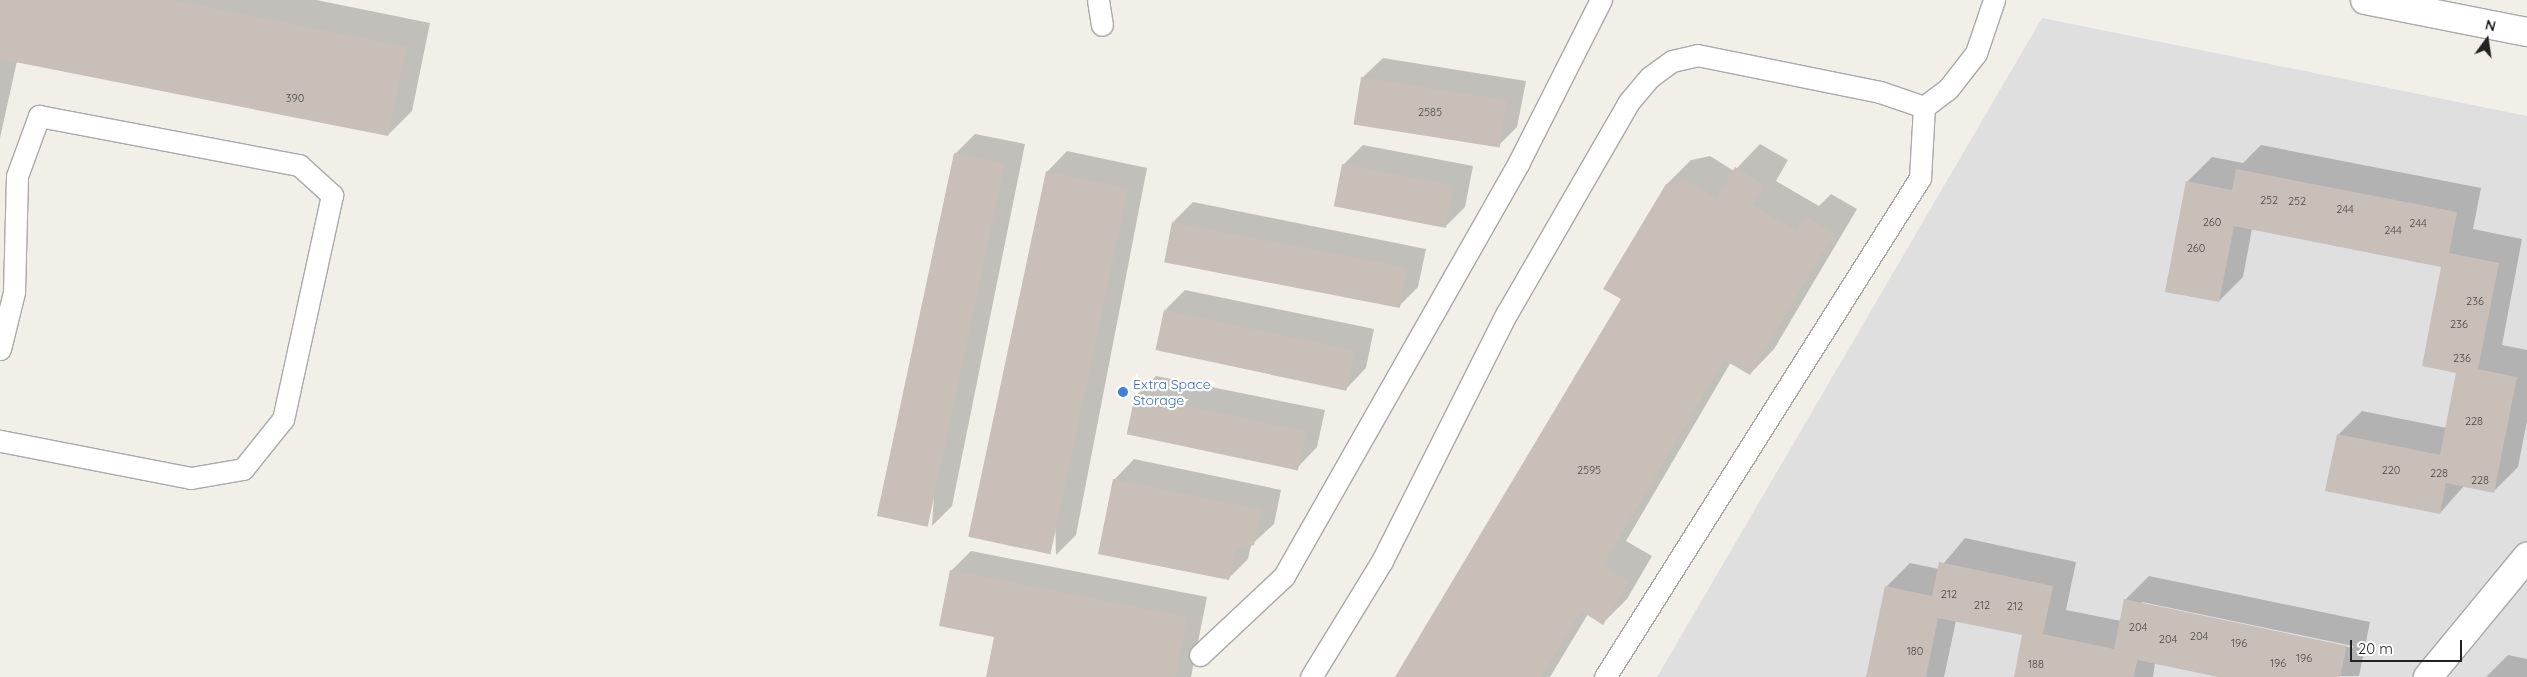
<!DOCTYPE html>
<style>
body{margin:0}
#map{position:relative;width:2527px;height:677px;overflow:hidden;background:#f2efe9;font-family:Quicksand,sans-serif}
div>[style]{position:absolute}
.residential>*{inset:0;background:#e0dfdf}
.shadow>*{inset:0;background:#0003}
.building>*{inset:0;background:#c7bfb8;transform-origin:0 0}
.roads{filter:drop-shadow(1px 0 #a9a9a9) drop-shadow(-1px 0 #a9a9a9) drop-shadow(0 1px #a9a9a9) drop-shadow(0 -1px #a9a9a9)}
.service>*{height:21px;margin:-10.5px;padding:0 10.5px;transform-origin:10.5px;border-radius:10.5px;background:#fff}
.minor>*{height:28px;margin:-14px;padding:0 14px;transform-origin:14px;border-radius:14px;background:#fff}
.tertiary>*{height:28px;margin:-14px;padding:0 14px;transform-origin:14px;border-radius:14px;background:#fff}
.dots>*{width:14px;height:14px;translate:-50% -50%;box-sizing:border-box;border:2px solid #fff;border-radius:50%}
span{translate:-50% -50%;white-space:nowrap;text-align:center;line-height:1.15;-webkit-text-stroke:4.5px #fff;paint-order:stroke}
.number-label{font-size:11px;color:#4b4948}
.number-label span{-webkit-text-stroke-width:0}
.shop-label{font-size:14px;color:#366cbe}
.left{translate:0 -50%;text-align:left}
.north{position:absolute;left:2462px;top:15px;width:50px;height:50px;-webkit-text-stroke:4px #fff;paint-order:stroke;rotate:14deg;font-size:14px;font-weight:700;line-height:20px;text-align:center;color:#222}
.north::after{content:'';display:block;margin:auto;width:18px;height:22px;background:#222;clip-path:polygon(50% 0,100% 100%,50% 72%,0 100%)}
.scale{position:absolute;left:2350px;top:640px;width:112px;height:22px;box-sizing:border-box;border:2px solid #222;border-top:0;padding-left:6px;font-size:15px;line-height:18px;white-space:nowrap;color:#222;-webkit-text-stroke:4px #fff;paint-order:stroke}
</style>
<div id="map">
<div class="residential">
<i style="clip-path:polygon(2042px 18px,2527px 116px,2527px 677px,1657px 677px)"></i>
</div>
<div class="shadow">
<i style="clip-path:polygon(0 0,316px 0,430px 23px,412px 111px,388px 135px,17px 61px,0 138px)"></i>
<i style="clip-path:polygon(1383px 58px,1526px 81px,1517px 127px,1497px 147px,1362px 78px)"></i>
<i style="clip-path:polygon(975px 134px,1025px 144px,952px 506px,932px 526px,955px 154px)"></i>
<i style="clip-path:polygon(1760px 144px,1788px 160px,1776px 181px,1819px 206px,1831px 194px,1857px 209px,1774px 349px,1750px 374px,1731px 362px,1626px 541px,1652px 556px,1627px 599px,1603px 623px,1588px 614px,1550px 677px,1396px 677px,1623px 299px,1667px 184px,1691px 160px,1710px 156px,1734px 171px)"></i>
<i style="clip-path:polygon(1363px 145px,1473px 166px,1465px 207px,1445px 227px,1343px 165px)"></i>
<i style="clip-path:polygon(2261px 145px,2481px 188px,2473px 229px,2522px 239px,2502px 345px,2527px 350px,2527px 421px,2518px 467px,2494px 491px,2464px 486px,2440px 513px,2338px 435px,2362px 411px,2447px 428px,2458px 372px,2443px 266px,2252px 229px,2243px 277px,2219px 301px,2187px 182px,2212px 157px,2243px 163px)"></i>
<i style="clip-path:polygon(1067px 151px,1147px 168px,1076px 535px,1056px 555px,1047px 172px)"></i>
<i style="clip-path:polygon(1193px 202px,1426px 249px,1418px 287px,1398px 307px,1173px 222px)"></i>
<i style="clip-path:polygon(1185px 290px,1374px 329px,1366px 368px,1346px 389px,1165px 310px)"></i>
<i style="clip-path:polygon(1156px 376px,1325px 410px,1317px 447px,1297px 468px,1136px 396px)"></i>
<i style="clip-path:polygon(1134px 459px,1281px 490px,1274px 524px,1251px 545px,1248px 559px,1228px 579px,1114px 480px)"></i>
<i style="clip-path:polygon(evenodd,1965px 538px,2076px 562px,2066px 610px,2121px 621px,2125px 600px,2149px 576px,2370px 622px,2359px 676px,2225px 677px,2155px 663px,2153px 677px,2015px 677px,2024px 634px,1956px 621px,1944px 677px,1867px 677px,1886px 587px,1910px 563px,1939px 569px,1965px 538px,2142px 602px,2353px 646px,2353px 648px,2142px 604px,2142px 602px)"></i>
<i style="clip-path:polygon(971px 551px,1207px 597px,1191px 677px,987px 677px,995px 636px,951px 571px)"></i>
<i style="clip-path:polygon(2508px 655px,2527px 659px,2527px 677px,2486px 677px)"></i>
</div>
<div class="building">
<i style="clip-path:polygon(0 0,173px 0,407px 47px,388px 136px,0 59px)"></i>
<i style="left:1361px;top:77px;width:148px;height:48px;rotate:9deg"></i>
<i style="left:954px;top:153px;width:52px;height:371px;rotate:12deg"></i>
<i style="left:1342px;top:164px;width:114px;height:43px;rotate:11deg"></i>
<i style="clip-path:polygon(1735px 167px,1765px 185px,1752px 205px,1797px 231px,1806px 217px,1834px 233px,1750px 375px,1724px 360px,1603px 565px,1629px 581px,1603px 625px,1581px 611px,1541px 677px,1395px 677px,1621px 299px,1603px 289px,1666px 184px,1685px 180px,1717px 199px)"></i>
<i style="clip-path:polygon(2236px 169px,2457px 212px,2449px 253px,2499px 263px,2478px 369px,2517px 377px,2494px 493px,2446px 483px,2440px 514px,2325px 491px,2337px 434px,2440px 455px,2456px 373px,2422px 366px,2441px 267px,2234px 226px,2219px 302px,2165px 292px,2186px 181px,2232px 190px)"></i>
<i style="left:1046px;top:171px;width:84px;height:374px;rotate:12deg"></i>
<i style="left:1172px;top:222px;width:240px;height:41px;rotate:11deg"></i>
<i style="left:1164px;top:310px;width:195px;height:41px;rotate:12deg"></i>
<i style="left:1135px;top:395px;width:175px;height:40px;rotate:12deg"></i>
<i style="clip-path:polygon(1113px 479px,1262px 510px,1254px 545px,1235px 550px,1229px 580px,1098px 554px)"></i>
<i style="clip-path:polygon(1939px 562px,2053px 586px,2043px 634px,2114px 649px,2124px 599px,2347px 646px,2340px 677px,2218px 677px,2137px 660px,2134px 677px,2014px 677px,2022px 635px,1938px 618px,1926px 677px,1866px 677px,1885px 586px,1932px 596px)"></i>
<i style="clip-path:polygon(950px 570px,1187px 617px,1176px 677px,986px 677px,994px 637px,939px 626px)"></i>
</div>
<div class="roads">
<div class="service">
<i style="left:1098px;top:0;width:25px;rotate:81deg"></i>
<i style="left:1924px;top:107px;width:30px;rotate:-37deg"></i>
<i style="left:1948px;top:89px;width:46px;rotate:-52.1deg"></i>
<i style="left:1976px;top:53px;width:56px;rotate:-71.2deg"></i>
<i style="left:0;top:349px;width:59px;rotate:-76.2deg"></i>
<i style="left:14px;top:292px;width:116px;rotate:-88.5deg"></i>
<i style="left:17px;top:176px;width:64px;rotate:-69.9deg"></i>
<i style="left:39px;top:116px;width:265px;rotate:10.7deg"></i>
<i style="left:299px;top:165px;width:45px;rotate:42.3deg"></i>
<i style="left:332px;top:195px;width:229px;rotate:102.3deg"></i>
<i style="left:283px;top:419px;width:64px;rotate:128.7deg"></i>
<i style="left:243px;top:469px;width:53px;rotate:170.2deg"></i>
<i style="left:191px;top:478px;width:195px;rotate:-169deg"></i>
<i style="left:1200px;top:655px;width:115px;rotate:-43.2deg"></i>
<i style="left:1284px;top:576px;width:476px;rotate:-60.4deg"></i>
<i style="left:1519px;top:162px;width:182px;rotate:-63.2deg"></i>
<i style="left:1311px;top:677px;width:136px;rotate:-58.5deg"></i>
<i style="left:1382px;top:561px;width:278px;rotate:-63.3deg"></i>
<i style="left:1507px;top:313px;width:242px;rotate:-60deg"></i>
<i style="left:1628px;top:103px;width:34px;rotate:-50deg"></i>
<i style="left:1650px;top:77px;width:27px;rotate:-36deg"></i>
<i style="left:1672px;top:61px;width:26px;rotate:-13deg"></i>
<i style="left:1697px;top:55px;width:187px;rotate:11.4deg"></i>
<i style="left:1880px;top:92px;width:46px;rotate:18.8deg"></i>
<i style="left:1605px;top:677px;width:590px;rotate:-57.74deg"></i>
<i style="left:1920px;top:178px;width:71px;rotate:-86.8deg"></i>
</div>
<div class="minor">
<i style="left:2428px;top:677px;width:156px;rotate:-50.5deg"></i>
</div>
<div class="tertiary">
<i style="left:2365px;top:0;width:165px;rotate:11.2deg"></i>
</div>
</div>
<div class="dots">
<i style="left:1123px;top:392px;background:#3f7fe0"></i>
</div>
<div class="number-label">
<span style="left:295px;top:98px">390</span>
<span style="left:1430px;top:112px">2585</span>
<span style="left:2269px;top:200px">252</span>
<span style="left:2297px;top:201px">252</span>
<span style="left:2345px;top:209px">244</span>
<span style="left:2212px;top:222px">260</span>
<span style="left:2418px;top:223px">244</span>
<span style="left:2393px;top:230px">244</span>
<span style="left:2196px;top:248px">260</span>
<span style="left:2475px;top:301px">236</span>
<span style="left:2459px;top:324px">236</span>
<span style="left:2462px;top:358px">236</span>
<span style="left:2474px;top:421px">228</span>
<span style="left:1589px;top:470px">2595</span>
<span style="left:2391px;top:470px">220</span>
<span style="left:2439px;top:473px">228</span>
<span style="left:2480px;top:480px">228</span>
<span style="left:1949px;top:594px">212</span>
<span style="left:1982px;top:605px">212</span>
<span style="left:2015px;top:606px">212</span>
<span style="left:2138px;top:627px">204</span>
<span style="left:2199px;top:636px">204</span>
<span style="left:2168px;top:639px">204</span>
<span style="left:2239px;top:643px">196</span>
<span style="left:1915px;top:651px">180</span>
<span style="left:2304px;top:658px">196</span>
<span style="left:2278px;top:663px">196</span>
<span style="left:2036px;top:664px">188</span>
</div>
<div class="shop-label">
<span class="left" style="left:1133px;top:392px">Extra Space<br>Storage</span>
</div>
<div class="north">N</div>
<div class="scale">20 m</div>
</div>
